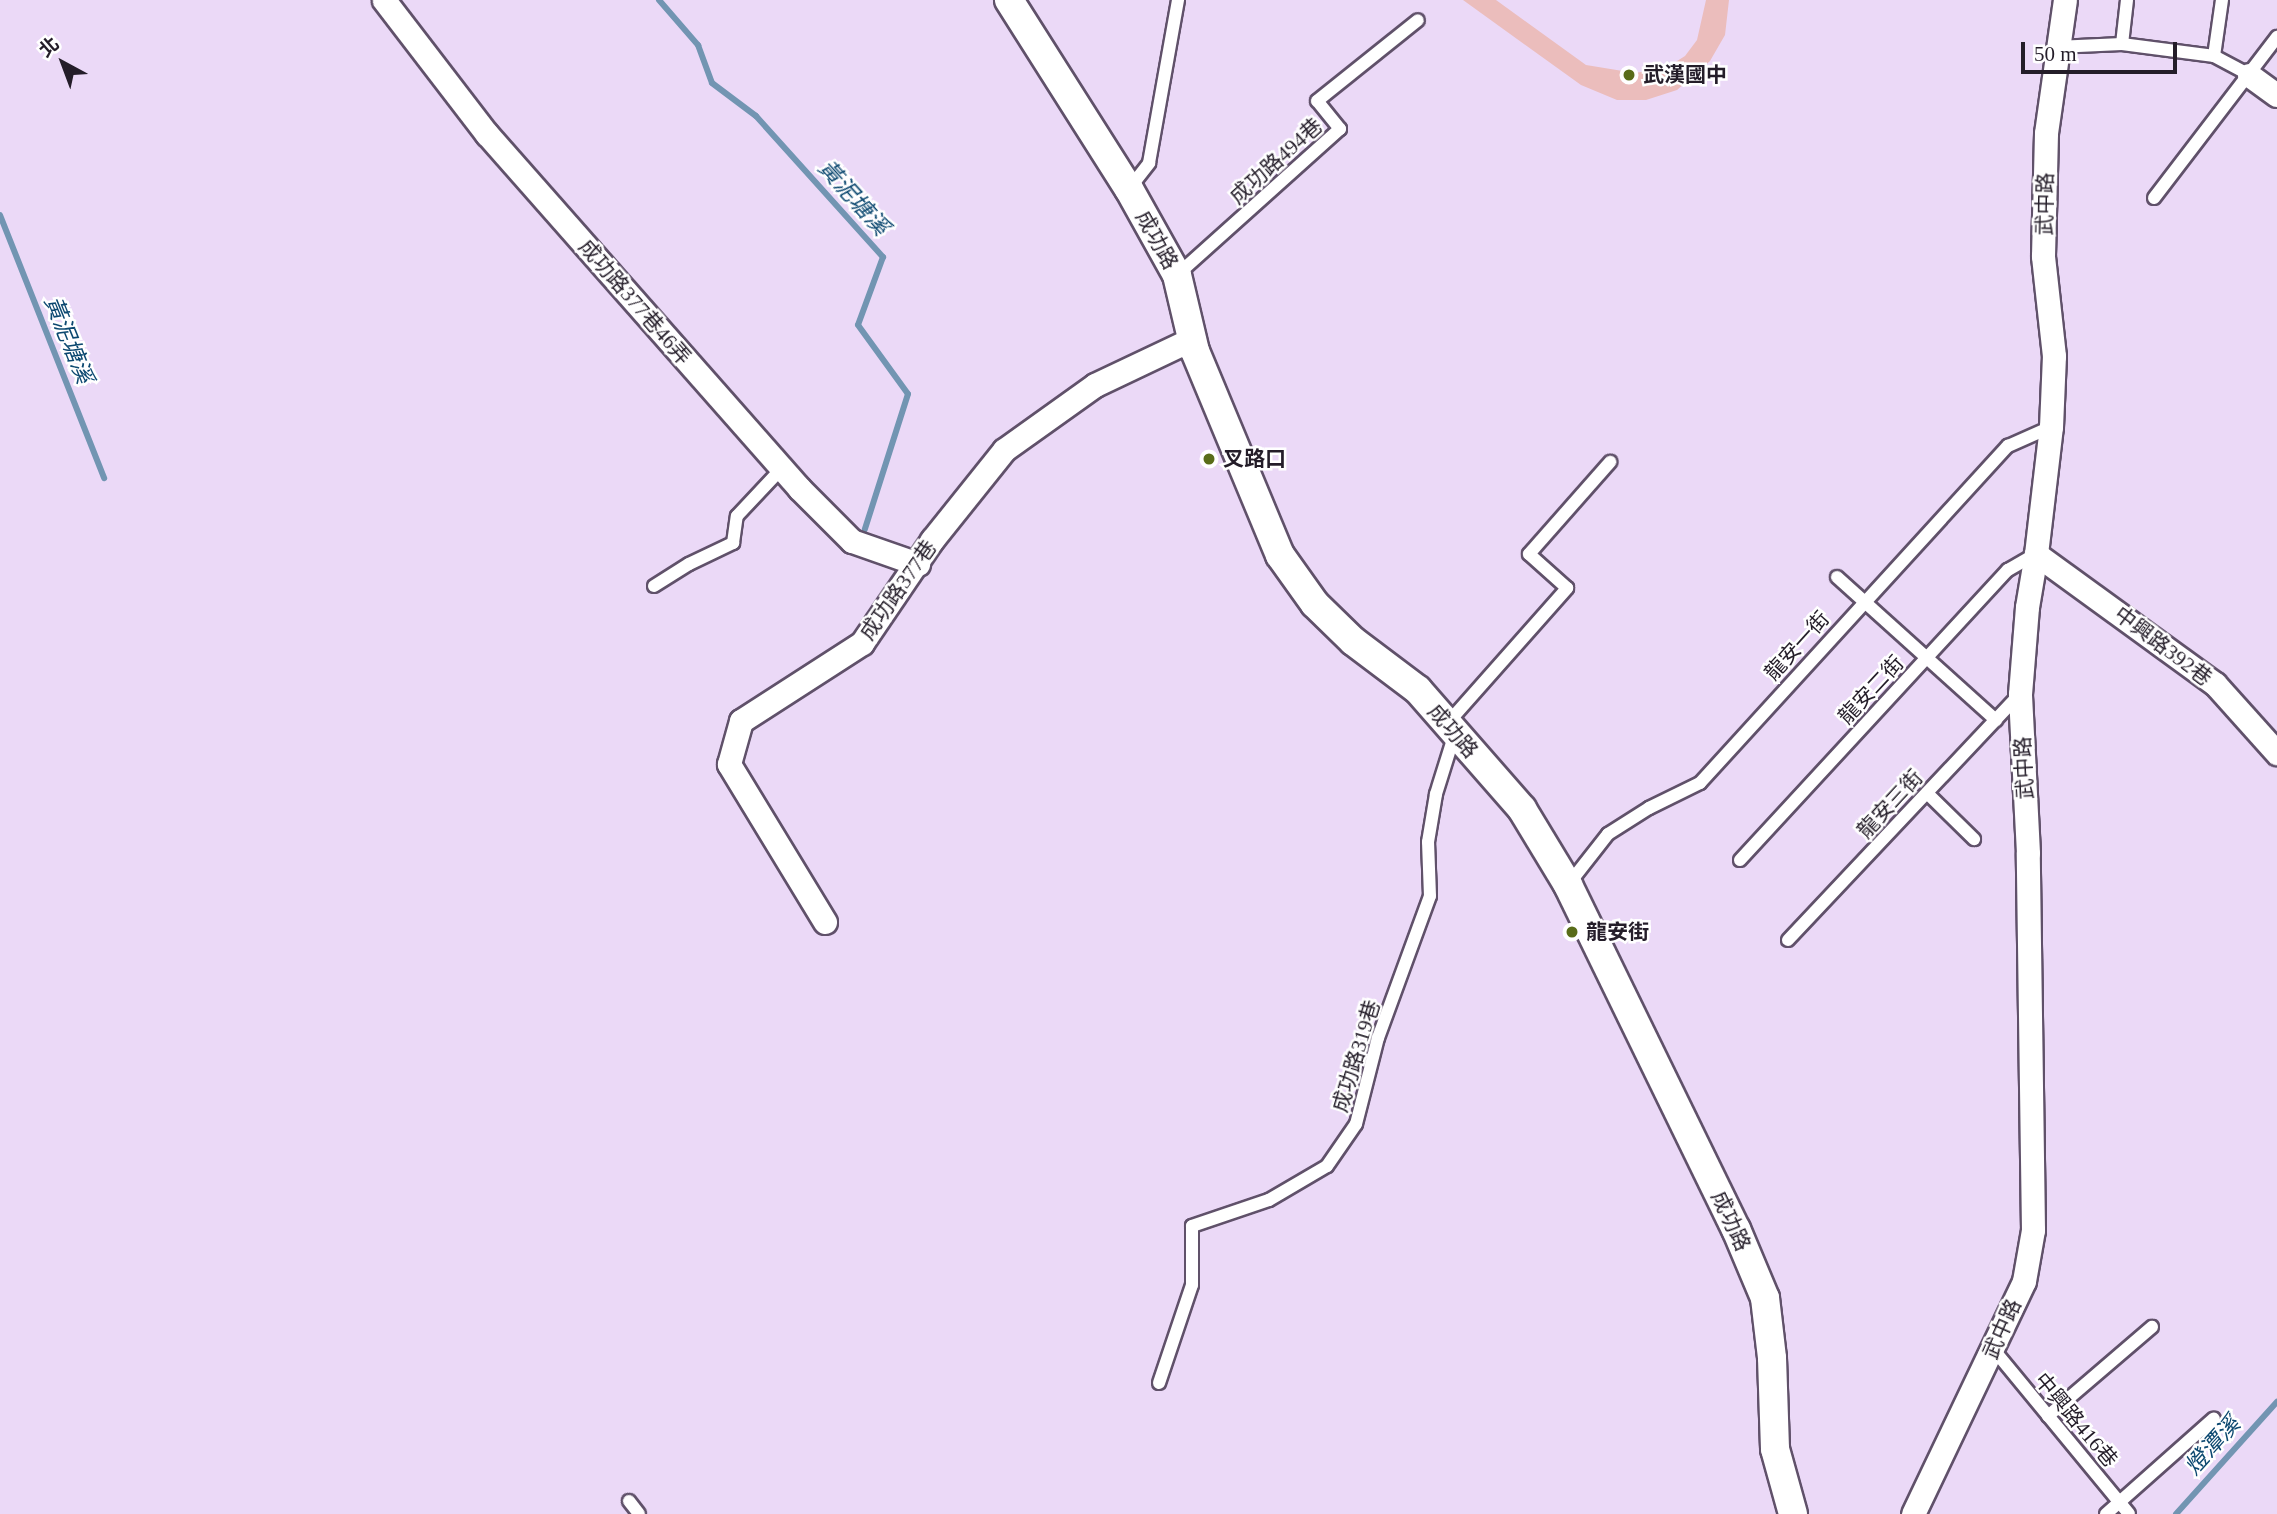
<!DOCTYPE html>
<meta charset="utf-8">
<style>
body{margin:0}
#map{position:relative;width:2277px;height:1514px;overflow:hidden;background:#ebd9f7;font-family:"Times New Roman","Noto Sans TC",serif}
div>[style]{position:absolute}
.green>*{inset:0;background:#ebbdbc}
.stream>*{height:6px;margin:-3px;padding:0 3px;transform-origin:3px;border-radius:3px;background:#7295b2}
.roads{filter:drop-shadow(2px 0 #60516a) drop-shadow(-2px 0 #60516a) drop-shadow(0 2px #60516a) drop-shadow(0 -2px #60516a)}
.service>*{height:12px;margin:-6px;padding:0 6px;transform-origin:6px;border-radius:6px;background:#fff}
.minor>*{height:23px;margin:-11.5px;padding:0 11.5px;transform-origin:11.5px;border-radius:11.5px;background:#fff}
.tertiary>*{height:28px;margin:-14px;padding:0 14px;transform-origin:14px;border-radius:14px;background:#fff}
.dots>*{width:19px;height:19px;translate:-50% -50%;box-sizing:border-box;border:4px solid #fff;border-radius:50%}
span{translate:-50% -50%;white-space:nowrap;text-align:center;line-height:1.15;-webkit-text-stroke:5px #fff;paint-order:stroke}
.poi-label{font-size:21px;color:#241d29;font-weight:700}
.left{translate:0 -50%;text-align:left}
.street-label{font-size:21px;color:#241d29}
.water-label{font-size:23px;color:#0c4870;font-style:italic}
.north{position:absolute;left:28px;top:28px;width:70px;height:70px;-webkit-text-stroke:5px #fff;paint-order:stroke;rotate:319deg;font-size:19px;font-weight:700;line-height:28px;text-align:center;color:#241d29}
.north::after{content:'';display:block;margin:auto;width:24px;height:32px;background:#241d29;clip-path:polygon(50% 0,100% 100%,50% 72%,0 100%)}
.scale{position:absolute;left:2021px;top:42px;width:156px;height:32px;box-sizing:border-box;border:4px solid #241d29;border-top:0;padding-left:9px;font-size:21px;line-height:24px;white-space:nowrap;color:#241d29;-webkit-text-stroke:5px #fff;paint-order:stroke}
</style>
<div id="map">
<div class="green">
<i style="clip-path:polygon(1463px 0,1496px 0,1586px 65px,1635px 73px,1666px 68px,1685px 56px,1697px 40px,1706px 0,1729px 0,1725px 35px,1710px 61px,1677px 90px,1646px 100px,1617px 100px,1581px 85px)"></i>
</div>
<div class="stream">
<i style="left:659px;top:0;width:60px;rotate:49.1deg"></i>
<i style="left:698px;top:45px;width:40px;rotate:69.8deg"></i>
<i style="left:712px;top:83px;width:55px;rotate:36.9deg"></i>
<i style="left:756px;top:116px;width:190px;rotate:48deg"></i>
<i style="left:883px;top:257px;width:72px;rotate:110.2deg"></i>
<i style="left:858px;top:325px;width:85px;rotate:54.1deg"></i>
<i style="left:908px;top:394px;width:142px;rotate:107.7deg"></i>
<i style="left:0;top:215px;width:283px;rotate:68.4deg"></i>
<i style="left:2176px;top:1514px;width:151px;rotate:-48deg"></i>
</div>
<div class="roads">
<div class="service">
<i style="left:2122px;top:44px;width:44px;rotate:-83.5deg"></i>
<i style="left:2056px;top:47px;width:66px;rotate:-2.6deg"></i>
<i style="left:2122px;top:44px;width:93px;rotate:7.4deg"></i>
<i style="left:2214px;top:56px;width:40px;rotate:28deg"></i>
<i style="left:2214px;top:56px;width:57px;rotate:-81.9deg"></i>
<i style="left:1129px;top:189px;width:33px;rotate:-52deg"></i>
<i style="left:1149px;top:163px;width:166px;rotate:-79.9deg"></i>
<i style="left:2154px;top:198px;width:203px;rotate:-52.6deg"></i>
<i style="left:1177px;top:275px;width:219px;rotate:-41.9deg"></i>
<i style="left:1340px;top:129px;width:36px;rotate:-129deg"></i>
<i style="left:1317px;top:101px;width:129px;rotate:-38.7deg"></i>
<i style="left:1837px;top:577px;width:214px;rotate:42deg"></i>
<i style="left:654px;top:586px;width:41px;rotate:-32.2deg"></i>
<i style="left:689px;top:564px;width:49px;rotate:-25.5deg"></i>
<i style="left:733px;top:543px;width:27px;rotate:-82deg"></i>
<i style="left:737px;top:516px;width:66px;rotate:-46.8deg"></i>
<i style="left:1446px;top:725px;width:183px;rotate:-48.5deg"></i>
<i style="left:1567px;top:588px;width:51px;rotate:-138.2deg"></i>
<i style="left:1529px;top:554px;width:123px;rotate:-48.6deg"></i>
<i style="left:1927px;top:793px;width:66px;rotate:44.4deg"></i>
<i style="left:1740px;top:860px;width:395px;rotate:-47.3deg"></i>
<i style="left:2008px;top:570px;width:32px;rotate:-30deg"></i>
<i style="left:1568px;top:885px;width:65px;rotate:-51.9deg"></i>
<i style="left:1608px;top:834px;width:49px;rotate:-32.4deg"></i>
<i style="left:1649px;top:808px;width:57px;rotate:-26.1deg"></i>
<i style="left:1700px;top:783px;width:457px;rotate:-47.6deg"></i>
<i style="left:2008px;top:446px;width:47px;rotate:-23.8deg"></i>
<i style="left:1788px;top:940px;width:338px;rotate:-46.7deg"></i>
<i style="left:1994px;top:1350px;width:212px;rotate:50.5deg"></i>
<i style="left:1159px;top:1383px;width:103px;rotate:-71.4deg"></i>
<i style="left:1192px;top:1285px;width:59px;rotate:-90deg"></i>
<i style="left:1192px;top:1226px;width:81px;rotate:-18.7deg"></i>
<i style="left:1269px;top:1200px;width:67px;rotate:-30.4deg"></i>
<i style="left:1327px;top:1166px;width:51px;rotate:-55.4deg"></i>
<i style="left:1356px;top:1124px;width:89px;rotate:-75.7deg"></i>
<i style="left:1378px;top:1038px;width:151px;rotate:-69.9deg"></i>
<i style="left:1430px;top:896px;width:54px;rotate:-92.1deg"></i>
<i style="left:1428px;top:842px;width:49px;rotate:-80.5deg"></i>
<i style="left:1436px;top:794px;width:64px;rotate:-72.7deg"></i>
<i style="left:2048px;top:1416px;width:137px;rotate:-40.6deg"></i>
<i style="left:629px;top:1501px;width:16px;rotate:52deg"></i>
<i style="left:2106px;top:1514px;width:144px;rotate:-41.6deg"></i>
</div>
<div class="minor">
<i style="left:384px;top:0;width:169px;rotate:52.5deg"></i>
<i style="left:487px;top:134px;width:472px;rotate:48.6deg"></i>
<i style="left:799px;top:488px;width:75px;rotate:45deg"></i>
<i style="left:852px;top:541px;width:70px;rotate:19.2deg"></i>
<i style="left:2249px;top:75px;width:34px;rotate:36deg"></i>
<i style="left:2036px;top:554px;width:221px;rotate:36deg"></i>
<i style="left:2215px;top:684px;width:93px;rotate:48.1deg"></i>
<i style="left:825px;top:922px;width:185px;rotate:-121.3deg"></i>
<i style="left:729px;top:764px;width:45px;rotate:-74.4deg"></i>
<i style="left:741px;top:721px;width:144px;rotate:-32.8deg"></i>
<i style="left:862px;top:643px;width:125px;rotate:-55.8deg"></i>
<i style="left:932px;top:540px;width:115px;rotate:-51.3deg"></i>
<i style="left:1004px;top:450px;width:112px;rotate:-35.5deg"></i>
<i style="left:1095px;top:385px;width:107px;rotate:-25.4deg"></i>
<i style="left:1913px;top:1514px;width:258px;rotate:-64.5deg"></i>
<i style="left:2024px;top:1281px;width:52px;rotate:-80deg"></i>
<i style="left:2033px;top:1230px;width:377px;rotate:-90.8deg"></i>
<i style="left:2028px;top:853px;width:159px;rotate:-92.9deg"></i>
<i style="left:2020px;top:694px;width:87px;rotate:-85.4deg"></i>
<i style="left:2027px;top:607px;width:54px;rotate:-80.4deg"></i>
<i style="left:2036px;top:554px;width:128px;rotate:-83.3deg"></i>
<i style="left:2051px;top:427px;width:71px;rotate:-87.6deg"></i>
<i style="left:2054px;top:356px;width:101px;rotate:-96.3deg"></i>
<i style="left:2043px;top:256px;width:123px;rotate:-88.6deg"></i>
<i style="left:2046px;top:133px;width:134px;rotate:-81.9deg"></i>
</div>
<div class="tertiary">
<i style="left:1009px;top:0;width:224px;rotate:57.6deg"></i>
<i style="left:1129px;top:189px;width:98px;rotate:60.8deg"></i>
<i style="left:1177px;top:275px;width:78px;rotate:76.7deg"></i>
<i style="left:1195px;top:351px;width:221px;rotate:67.4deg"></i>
<i style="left:1280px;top:555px;width:60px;rotate:54.5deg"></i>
<i style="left:1315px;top:604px;width:53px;rotate:44.2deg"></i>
<i style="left:1353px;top:641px;width:81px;rotate:37deg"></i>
<i style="left:1418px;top:690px;width:158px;rotate:48.8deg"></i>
<i style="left:1522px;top:809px;width:89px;rotate:58.8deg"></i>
<i style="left:1568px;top:885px;width:383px;rotate:64deg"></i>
<i style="left:1736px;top:1229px;width:75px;rotate:67.2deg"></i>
<i style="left:1765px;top:1298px;width:60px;rotate:83.3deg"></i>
<i style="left:1772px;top:1358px;width:91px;rotate:88.1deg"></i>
<i style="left:1775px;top:1449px;width:67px;rotate:74.5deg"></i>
</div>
</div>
<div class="dots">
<i style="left:1629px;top:75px;background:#596c19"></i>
<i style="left:1209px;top:459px;background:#596c19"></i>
<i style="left:1572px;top:932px;background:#596c19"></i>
</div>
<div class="poi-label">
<span class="left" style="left:1643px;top:75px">武漢國中</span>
<span class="left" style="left:1223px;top:459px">叉路口</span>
<span class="left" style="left:1586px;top:932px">龍安街</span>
</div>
<div class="street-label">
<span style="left:1276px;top:161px;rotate:-42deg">成功路494巷</span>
<span style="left:2045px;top:204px;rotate:-89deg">武中路</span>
<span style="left:1157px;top:240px;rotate:61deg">成功路</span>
<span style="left:635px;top:302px;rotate:49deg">成功路377巷46弄</span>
<span style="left:898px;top:590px;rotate:-55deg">成功路377巷</span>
<span style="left:1797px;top:646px;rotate:-48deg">龍安一街</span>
<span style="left:2163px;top:646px;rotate:37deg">中興路392巷</span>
<span style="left:1871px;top:690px;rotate:-47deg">龍安二街</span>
<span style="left:1453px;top:731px;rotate:49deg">成功路</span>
<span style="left:2024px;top:768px;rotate:-93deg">武中路</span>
<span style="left:1890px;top:804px;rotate:-47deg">龍安三街</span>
<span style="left:1356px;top:1056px;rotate:-73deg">成功路319巷</span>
<span style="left:1731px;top:1221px;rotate:65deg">成功路</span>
<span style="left:2002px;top:1329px;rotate:-66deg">武中路</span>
<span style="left:2076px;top:1420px;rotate:50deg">中興路416巷</span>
</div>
<div class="water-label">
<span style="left:853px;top:198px;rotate:48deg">黃泥塘溪</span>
<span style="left:68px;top:340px;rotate:68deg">黃泥塘溪</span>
<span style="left:2213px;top:1446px;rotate:-48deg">燈潭溪</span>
</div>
<div class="north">北</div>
<div class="scale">50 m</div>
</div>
